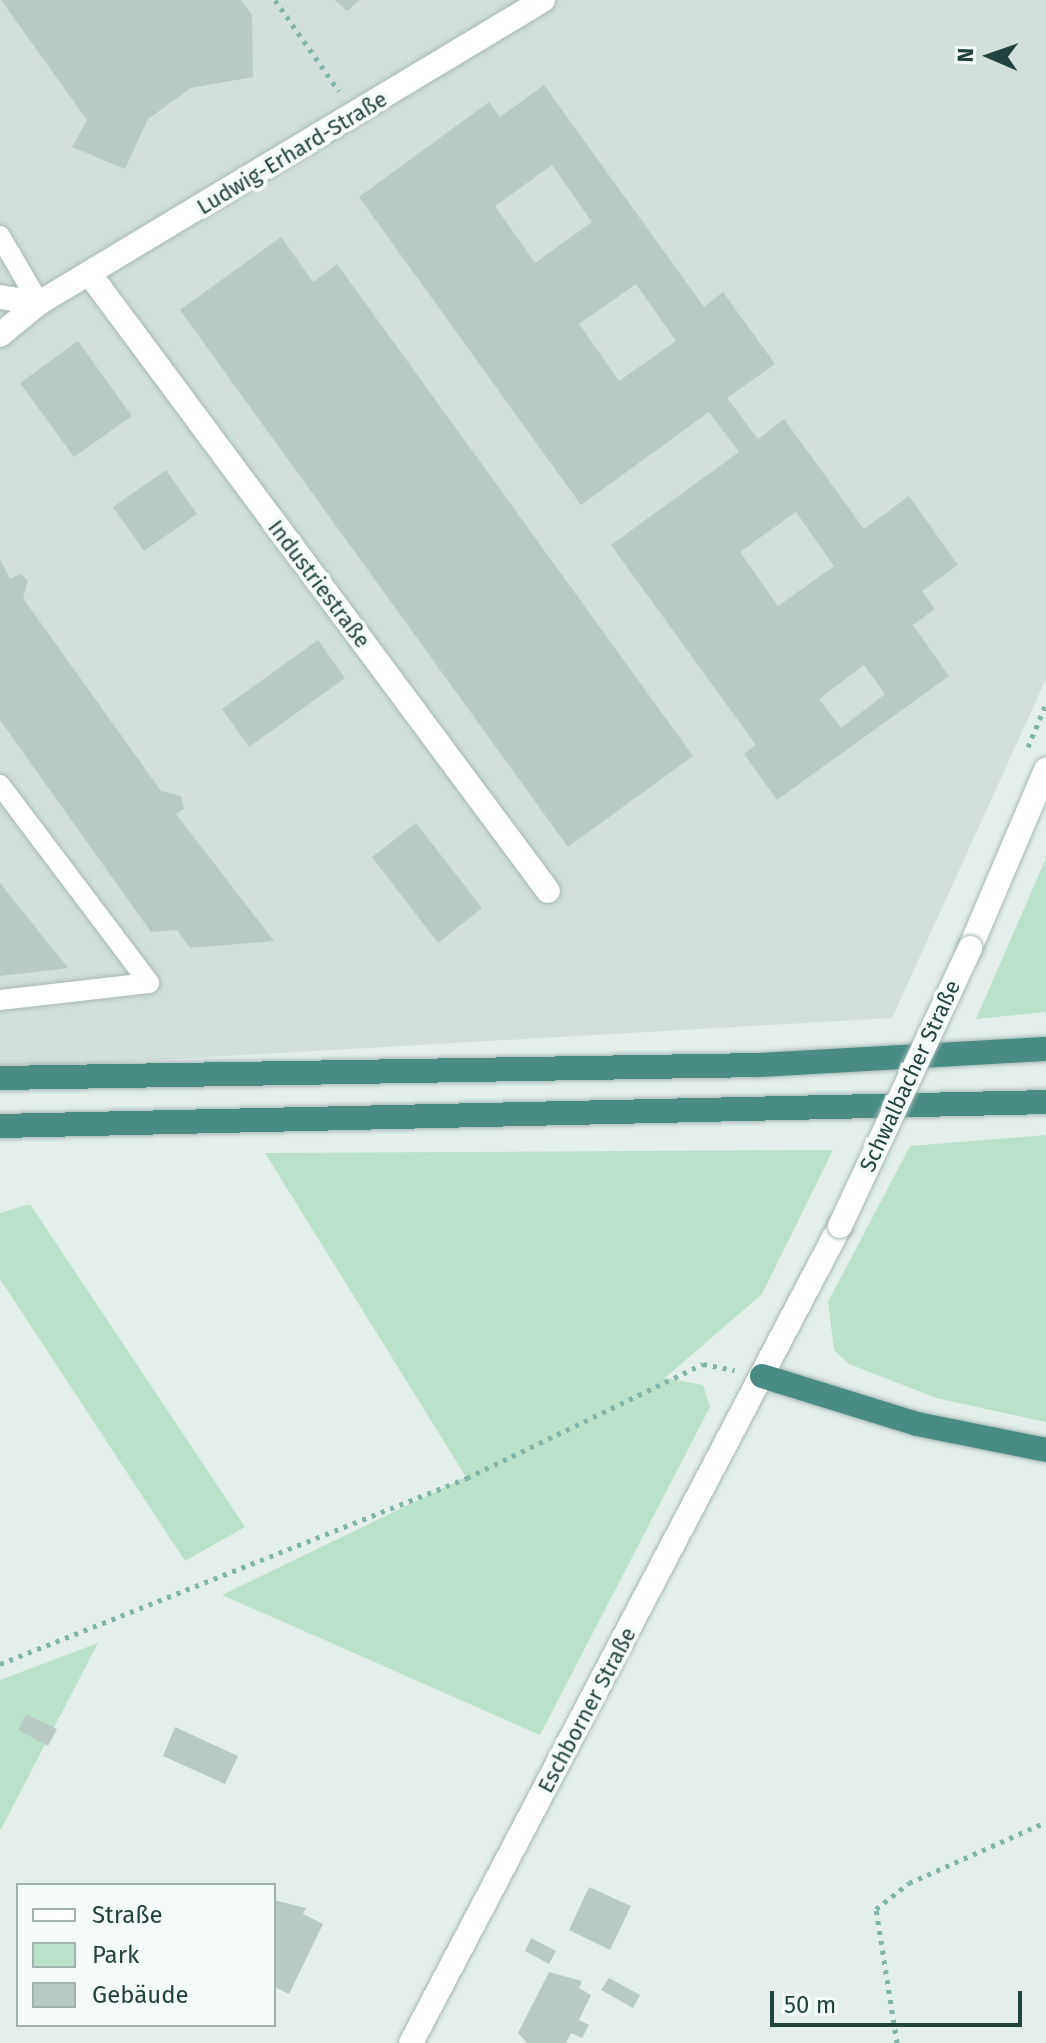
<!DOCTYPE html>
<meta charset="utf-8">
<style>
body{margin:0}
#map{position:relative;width:1046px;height:2043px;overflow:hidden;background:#e4efeb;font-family:"Fira Sans",sans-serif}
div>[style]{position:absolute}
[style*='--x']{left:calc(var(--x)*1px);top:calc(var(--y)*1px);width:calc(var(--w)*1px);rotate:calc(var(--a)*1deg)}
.built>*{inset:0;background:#d2dfda}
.green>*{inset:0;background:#bce1ca}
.building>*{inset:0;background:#b9cac5}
.path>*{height:5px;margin-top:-2.5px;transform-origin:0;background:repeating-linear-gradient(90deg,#82b5aa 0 4px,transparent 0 10px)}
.roads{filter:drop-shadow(0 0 2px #a6b8b3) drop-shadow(0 0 2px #a6b8b3)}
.service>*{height:20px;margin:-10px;padding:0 10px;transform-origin:10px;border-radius:10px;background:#fff}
.minor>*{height:24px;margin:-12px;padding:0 12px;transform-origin:12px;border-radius:12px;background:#fff}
.tertiary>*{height:24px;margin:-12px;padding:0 12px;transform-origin:12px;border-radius:12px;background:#fff}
.trunk>*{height:24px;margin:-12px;padding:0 12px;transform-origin:12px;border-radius:12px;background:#488c84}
.bridges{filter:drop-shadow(0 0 2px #a6b8b3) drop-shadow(0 0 2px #a6b8b3)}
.tertiary-bridge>*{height:24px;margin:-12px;padding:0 12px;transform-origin:12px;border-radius:12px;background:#fff}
span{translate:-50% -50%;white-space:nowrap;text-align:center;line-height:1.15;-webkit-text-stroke:8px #f5fbf8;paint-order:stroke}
.street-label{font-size:22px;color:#22423d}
.legend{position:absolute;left:16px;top:1883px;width:260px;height:144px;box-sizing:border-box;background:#f5fbf8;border:2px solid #a1b1ad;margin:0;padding:10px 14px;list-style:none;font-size:24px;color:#22423d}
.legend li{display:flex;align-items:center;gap:16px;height:40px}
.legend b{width:40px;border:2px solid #a1b1ad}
.north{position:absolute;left:950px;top:16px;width:80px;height:80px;-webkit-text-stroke:6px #f5fbf8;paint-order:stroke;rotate:272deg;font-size:22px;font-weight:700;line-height:32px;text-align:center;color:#22423d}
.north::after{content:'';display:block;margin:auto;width:28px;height:36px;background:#22423d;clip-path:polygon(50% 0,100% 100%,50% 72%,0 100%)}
.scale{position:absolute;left:770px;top:1991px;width:252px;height:36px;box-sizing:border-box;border:4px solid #22423d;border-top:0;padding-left:10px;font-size:24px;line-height:28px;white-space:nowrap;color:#22423d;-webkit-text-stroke:6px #f5fbf8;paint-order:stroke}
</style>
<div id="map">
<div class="built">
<i style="clip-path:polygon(0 0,1046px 0,1046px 679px,892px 1018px,0 1069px)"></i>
</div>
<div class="green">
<i style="clip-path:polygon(1046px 858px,1046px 1012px,976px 1019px)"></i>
<i style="clip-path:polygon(1046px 1135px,1046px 1422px,936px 1398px,849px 1364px,834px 1350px,828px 1302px,910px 1146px)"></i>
<i style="clip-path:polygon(833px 1150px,762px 1294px,665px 1378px,703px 1385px,710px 1407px,540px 1735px,222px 1595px,466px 1477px,265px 1153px)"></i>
<i style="clip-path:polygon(30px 1204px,245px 1527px,185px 1561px,0 1279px,0 1213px)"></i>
<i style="clip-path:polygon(98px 1643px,0 1831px,0 1680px)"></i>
</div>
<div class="building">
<i style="clip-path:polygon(1px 0,241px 0,252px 15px,253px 77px,191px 88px,148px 119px,125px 169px,72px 147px,87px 120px)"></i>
<i style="clip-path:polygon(335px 0,360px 0,347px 11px)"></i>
<i style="clip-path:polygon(evenodd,544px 85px,704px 307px,723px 292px,775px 364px,727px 398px,758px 439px,784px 419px,864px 529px,909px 496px,958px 565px,922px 591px,935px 609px,913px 625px,949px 676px,777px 800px,744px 754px,756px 745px,611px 545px,739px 452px,709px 412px,581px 505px,359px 197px,489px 102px,500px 117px,544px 85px,552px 165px,592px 222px,535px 263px,495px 206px,552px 165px,544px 85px,636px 284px,676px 341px,619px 381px,579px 324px,636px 284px,544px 85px,796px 512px,834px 566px,778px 606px,740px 552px,796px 512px,544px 85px,864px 665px,885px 694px,841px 728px,819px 699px,864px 665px)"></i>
<i style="clip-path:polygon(281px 237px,313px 282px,337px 264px,693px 756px,568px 847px,180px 310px)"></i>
<i style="clip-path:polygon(78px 341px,132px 416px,74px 457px,20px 383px)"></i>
<i style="clip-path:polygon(166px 470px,197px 514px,144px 551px,113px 507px)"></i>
<i style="clip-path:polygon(0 559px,10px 579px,20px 574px,28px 581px,23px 598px,161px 791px,181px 796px,184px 809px,176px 814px,274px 941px,190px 948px,177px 930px,151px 932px,0 720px)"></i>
<i style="clip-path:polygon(318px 640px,345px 678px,249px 747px,222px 709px)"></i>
<i style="clip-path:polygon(416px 823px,482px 908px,438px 943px,372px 857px)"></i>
<i style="clip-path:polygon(0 883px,68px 968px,0 976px)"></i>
<i style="clip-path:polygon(26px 1714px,57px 1729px,48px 1746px,18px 1730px)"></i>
<i style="clip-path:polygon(175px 1727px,238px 1756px,225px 1784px,163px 1756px)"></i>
<i style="clip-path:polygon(589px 1887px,631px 1906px,610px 1950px,569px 1930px)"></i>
<i style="clip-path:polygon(274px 1900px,306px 1908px,303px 1914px,323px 1924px,289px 1994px,274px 1987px)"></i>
<i style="clip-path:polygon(531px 1938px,556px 1951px,549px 1964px,525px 1951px)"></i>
<i style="clip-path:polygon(549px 1972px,582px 1981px,579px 1988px,591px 1995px,579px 2020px,589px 2025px,582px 2038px,571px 2033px,566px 2043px,527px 2043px,518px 2033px)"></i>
<i style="clip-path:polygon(609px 1978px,640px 1995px,633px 2008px,601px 1990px)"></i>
</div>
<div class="path">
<i style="--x:275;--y:0;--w:111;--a:54.9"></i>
<i style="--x:1028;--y:747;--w:47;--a:-67.3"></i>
<i style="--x:0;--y:1664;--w:503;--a:-21.72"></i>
<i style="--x:467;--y:1478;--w:262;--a:-25.8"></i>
<i style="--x:703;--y:1364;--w:32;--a:11"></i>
<i style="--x:897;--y:2043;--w:136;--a:-98.9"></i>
<i style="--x:876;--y:1909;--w:42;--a:-38.2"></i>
<i style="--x:909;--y:1883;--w:150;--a:-24"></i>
</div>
<div class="roads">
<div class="service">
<i style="--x:0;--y:236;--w:78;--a:59.8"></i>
<i style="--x:0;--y:785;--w:248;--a:53"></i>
<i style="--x:149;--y:983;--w:150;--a:173.5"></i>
</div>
<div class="minor">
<i style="--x:91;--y:276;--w:766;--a:53.38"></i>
<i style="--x:0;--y:297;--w:39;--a:9"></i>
<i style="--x:0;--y:335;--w:50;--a:-39.4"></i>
<i style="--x:39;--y:303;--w:588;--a:-31.01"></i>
</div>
<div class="tertiary">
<i style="--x:970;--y:948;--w:194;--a:-66.9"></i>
<i style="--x:411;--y:2043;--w:923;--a:-62.3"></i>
</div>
<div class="trunk">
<i style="--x:0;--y:1078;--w:758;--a:-0.98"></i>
<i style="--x:758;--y:1065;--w:288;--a:-3.2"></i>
<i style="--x:0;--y:1126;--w:1046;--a:-1.31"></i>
<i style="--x:762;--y:1376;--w:162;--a:17.2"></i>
<i style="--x:917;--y:1424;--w:132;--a:11.4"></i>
</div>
</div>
<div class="bridges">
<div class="tertiary-bridge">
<i style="--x:840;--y:1226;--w:307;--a:-64.9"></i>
</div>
</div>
<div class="street-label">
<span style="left:292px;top:153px;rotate:-31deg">Ludwig-Erhard-Straße</span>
<span style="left:319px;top:584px;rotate:53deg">Industriestraße</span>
<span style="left:910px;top:1076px;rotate:-65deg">Schwalbacher Straße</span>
<span style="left:587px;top:1710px;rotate:-62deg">Eschborner Straße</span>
</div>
<ul class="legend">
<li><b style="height:10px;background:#fff"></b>Straße</li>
<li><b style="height:22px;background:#bce1ca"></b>Park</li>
<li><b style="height:22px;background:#b9cac5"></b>Gebäude</li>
</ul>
<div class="north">N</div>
<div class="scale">50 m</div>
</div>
